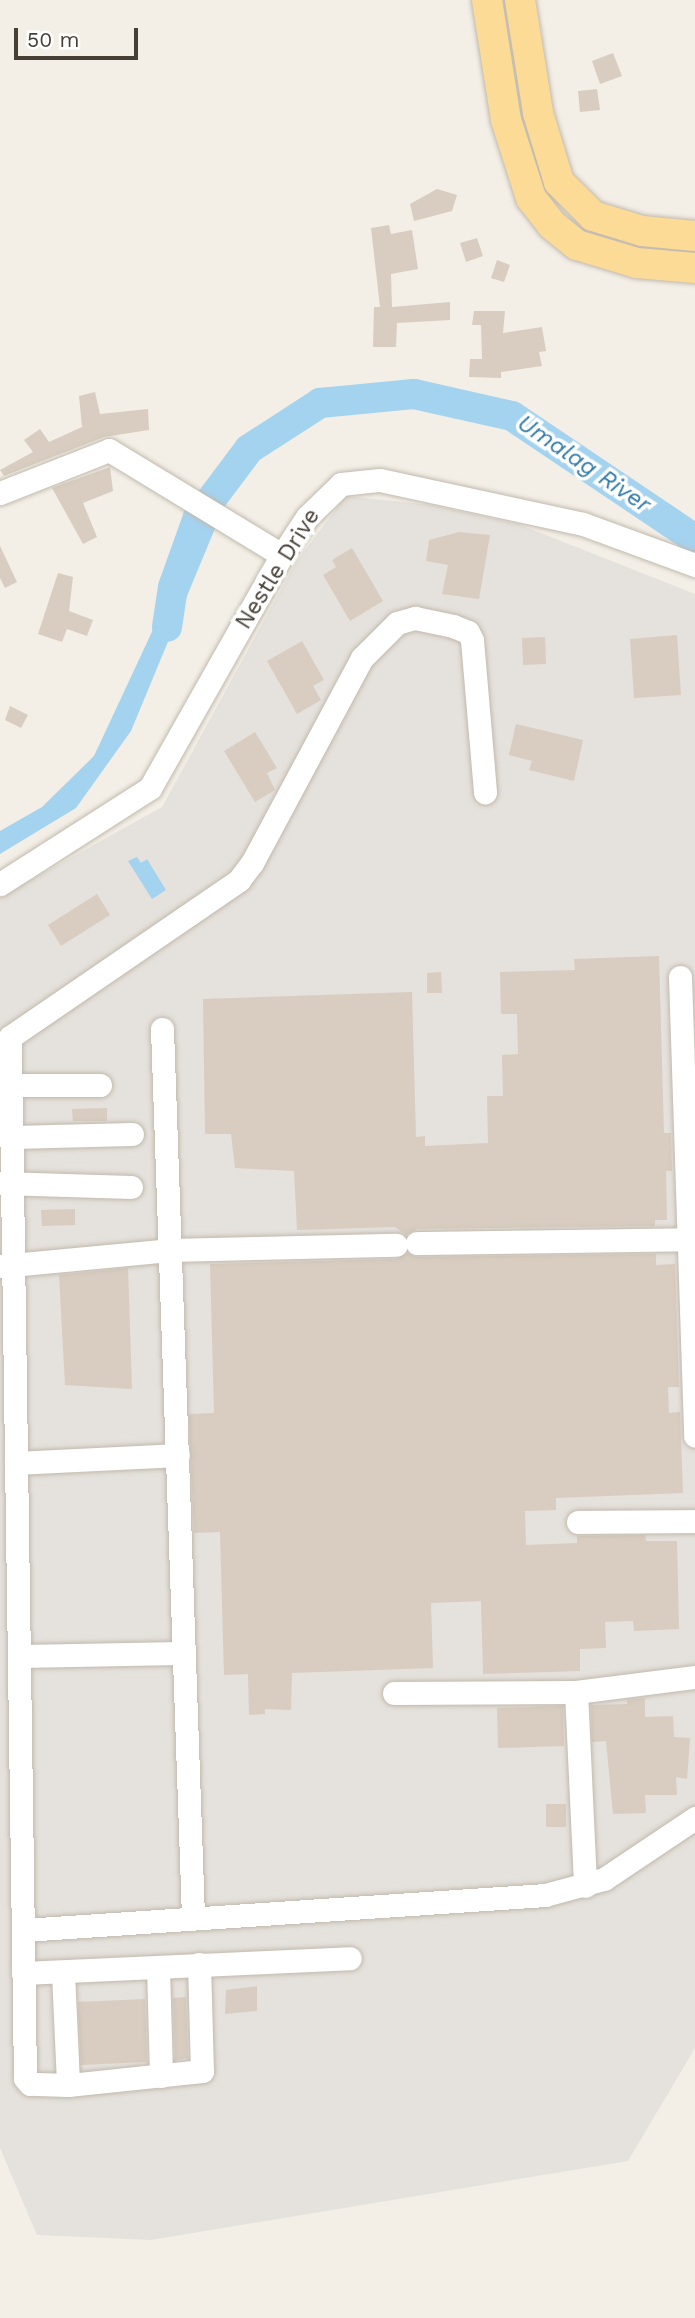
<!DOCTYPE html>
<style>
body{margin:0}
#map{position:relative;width:695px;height:2318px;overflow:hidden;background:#f3efe7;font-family:"Work Sans",sans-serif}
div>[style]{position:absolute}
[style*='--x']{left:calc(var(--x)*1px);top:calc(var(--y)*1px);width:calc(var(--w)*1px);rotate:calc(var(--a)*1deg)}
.industrial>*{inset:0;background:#e5e1dc}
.water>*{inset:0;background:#a4d3ef}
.river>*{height:30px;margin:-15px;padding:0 15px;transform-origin:15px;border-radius:15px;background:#a4d3ef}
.building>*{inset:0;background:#d8cdc0}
.roads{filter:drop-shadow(0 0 2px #c1b9ad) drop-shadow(0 0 2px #c1b9ad)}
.minor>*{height:23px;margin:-11.5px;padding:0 11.5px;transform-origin:11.5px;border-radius:11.5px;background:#fff}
.major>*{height:30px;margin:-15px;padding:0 15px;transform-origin:15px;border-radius:15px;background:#fcdb97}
span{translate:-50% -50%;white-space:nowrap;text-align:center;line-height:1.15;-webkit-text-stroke:7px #fff;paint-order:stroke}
.street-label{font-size:23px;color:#463f36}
.water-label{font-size:24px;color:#2f7aa8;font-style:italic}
.scale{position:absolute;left:14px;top:28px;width:124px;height:32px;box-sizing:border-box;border:4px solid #463f36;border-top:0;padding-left:9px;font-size:21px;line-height:24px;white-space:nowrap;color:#463f36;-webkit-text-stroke:5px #fff;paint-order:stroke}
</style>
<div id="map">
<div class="industrial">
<i style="clip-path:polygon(346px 496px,431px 505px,518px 524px,695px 594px,695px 2048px,628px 2161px,151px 2240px,37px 2235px,0 2148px,0 897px,162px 807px,296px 562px)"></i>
</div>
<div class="water">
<i style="clip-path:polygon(243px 461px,131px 731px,76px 808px,0 854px,0 831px,42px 807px,94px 756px,192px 546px)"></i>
<i style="clip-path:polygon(137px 857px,141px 863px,147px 859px,166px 890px,152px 899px,128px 861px)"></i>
</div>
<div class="river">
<i style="--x:167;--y:627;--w:40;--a:-81.5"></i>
<i style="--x:173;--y:587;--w:74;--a:-70.3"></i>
<i style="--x:198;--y:517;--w:85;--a:-53.1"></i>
<i style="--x:249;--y:449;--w:85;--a:-32.9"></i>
<i style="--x:320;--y:403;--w:94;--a:-5.5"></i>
<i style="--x:414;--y:394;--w:100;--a:12.7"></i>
<i style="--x:512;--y:416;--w:220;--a:33.9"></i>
</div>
<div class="building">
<i style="clip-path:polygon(613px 53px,622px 76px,600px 84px,592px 61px)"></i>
<i style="clip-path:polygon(597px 89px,600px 110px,580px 112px,578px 91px)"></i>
<i style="clip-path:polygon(437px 189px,457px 195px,452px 211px,414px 221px,410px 204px)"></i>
<i style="clip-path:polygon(389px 225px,391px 234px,412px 230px,418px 269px,391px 274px,392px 307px,450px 302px,450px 320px,397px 323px,396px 347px,373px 347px,374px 307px,380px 307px,371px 228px)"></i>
<i style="clip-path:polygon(477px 238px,483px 256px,466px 262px,460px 243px)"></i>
<i style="clip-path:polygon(497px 260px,510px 265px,504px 282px,491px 278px)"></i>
<i style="clip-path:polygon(474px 311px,505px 311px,503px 333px,542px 327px,546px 351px,539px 352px,542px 366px,501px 372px,501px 378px,469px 377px,470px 359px,482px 359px,481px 325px,472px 325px)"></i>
<i style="clip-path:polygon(95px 392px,100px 414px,148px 409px,149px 430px,104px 437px,4px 476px,0 470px,33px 452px,24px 440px,40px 429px,49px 442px,82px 427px,79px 396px)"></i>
<i style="clip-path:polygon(110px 467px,113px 491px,83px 503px,97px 537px,83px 544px,52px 488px)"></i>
<i style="clip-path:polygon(459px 532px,490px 535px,479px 599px,442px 594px,448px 565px,426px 561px,429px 540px)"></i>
<i style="clip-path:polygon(0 546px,17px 582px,5px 588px,0 578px)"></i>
<i style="clip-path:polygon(352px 548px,383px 601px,350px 621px,323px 575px,336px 567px,332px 560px)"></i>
<i style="clip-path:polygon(58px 573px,73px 577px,69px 611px,93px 620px,87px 636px,67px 629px,62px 642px,38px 634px)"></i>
<i style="clip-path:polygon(677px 635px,681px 695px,634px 698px,630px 639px)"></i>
<i style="clip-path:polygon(545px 637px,546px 664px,523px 665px,522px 638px)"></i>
<i style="clip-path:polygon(302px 641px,324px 680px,313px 686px,321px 700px,297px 714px,267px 661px)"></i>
<i style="clip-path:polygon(10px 706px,28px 715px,21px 728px,5px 720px)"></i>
<i style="clip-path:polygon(516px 724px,583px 740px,574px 781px,529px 770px,532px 761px,509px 755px)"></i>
<i style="clip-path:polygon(255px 732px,277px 768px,267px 773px,275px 790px,255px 802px,224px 751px)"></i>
<i style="clip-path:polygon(97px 894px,110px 915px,61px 946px,48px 925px)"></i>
<i style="clip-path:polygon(659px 956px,664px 1133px,671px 1133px,672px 1171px,666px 1171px,667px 1220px,655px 1220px,655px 1226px,417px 1229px,406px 1235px,395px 1227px,297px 1230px,294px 1171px,235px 1168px,231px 1134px,205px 1134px,203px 999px,412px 992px,416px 1137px,425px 1136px,425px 1146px,488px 1143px,487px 1096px,503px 1096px,502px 1055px,518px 1054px,517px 1014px,501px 1014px,500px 972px,575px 970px,574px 959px)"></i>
<i style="clip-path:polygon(441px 972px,442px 993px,427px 993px,427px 973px)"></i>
<i style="clip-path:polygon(107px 1108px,107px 1121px,73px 1121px,72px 1109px)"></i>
<i style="clip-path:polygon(75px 1209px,75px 1225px,42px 1226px,41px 1210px)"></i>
<i style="clip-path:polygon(407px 1253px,417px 1257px,656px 1254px,656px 1265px,675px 1264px,679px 1387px,668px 1387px,669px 1413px,680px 1412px,683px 1493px,556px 1498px,556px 1510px,525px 1511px,526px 1545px,577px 1543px,577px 1536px,645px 1535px,646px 1541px,677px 1541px,679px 1629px,634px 1631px,633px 1621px,605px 1622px,606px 1648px,580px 1649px,580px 1671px,483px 1674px,481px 1601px,431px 1603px,433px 1668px,292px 1673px,291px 1710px,265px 1709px,265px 1714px,249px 1715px,248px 1674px,224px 1675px,220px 1532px,194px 1533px,189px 1414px,214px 1413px,210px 1264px,396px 1259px)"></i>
<i style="clip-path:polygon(128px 1268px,132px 1389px,65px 1385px,59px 1275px)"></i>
<i style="clip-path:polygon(645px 1698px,645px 1717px,673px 1716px,674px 1737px,690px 1738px,687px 1779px,676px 1777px,677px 1795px,645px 1795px,646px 1813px,613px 1814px,606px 1741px,592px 1742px,591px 1705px,627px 1704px,627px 1700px)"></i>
<i style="clip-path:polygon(557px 1706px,563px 1706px,564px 1746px,498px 1748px,497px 1708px)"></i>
<i style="clip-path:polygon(546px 1804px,566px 1804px,566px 1827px,546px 1827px)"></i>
<i style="clip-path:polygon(257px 1986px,257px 2011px,225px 2014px,226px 1990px)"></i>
<i style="clip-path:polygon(186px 1997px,188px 2058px,175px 2060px,173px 1998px)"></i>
<i style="clip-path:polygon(145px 1999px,147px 2062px,81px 2065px,78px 2002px)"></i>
</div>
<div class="roads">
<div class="minor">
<i style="--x:0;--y:493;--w:117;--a:-21.5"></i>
<i style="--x:109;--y:450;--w:202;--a:31.3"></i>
<i style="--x:0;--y:884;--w:178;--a:-32.6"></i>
<i style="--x:150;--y:788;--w:268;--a:-60.5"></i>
<i style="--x:282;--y:555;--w:45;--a:-56.7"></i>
<i style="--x:307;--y:517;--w:47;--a:-44.1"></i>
<i style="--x:341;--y:484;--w:39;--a:-6"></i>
<i style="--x:380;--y:480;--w:208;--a:12.2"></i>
<i style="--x:583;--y:524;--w:119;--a:20.1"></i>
<i style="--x:680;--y:977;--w:459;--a:88.1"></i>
<i style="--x:162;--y:1029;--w:888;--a:88"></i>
<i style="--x:0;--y:1085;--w:100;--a:0"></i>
<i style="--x:13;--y:1137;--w:119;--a:-1.4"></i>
<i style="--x:1;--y:1183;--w:130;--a:1.8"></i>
<i style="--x:417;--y:1243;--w:278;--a:-0.8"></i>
<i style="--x:1;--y:1266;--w:169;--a:-5.4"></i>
<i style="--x:169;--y:1250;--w:227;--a:-1.3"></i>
<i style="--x:16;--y:1463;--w:162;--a:-2.8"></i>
<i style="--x:578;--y:1522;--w:117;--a:-0.5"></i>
<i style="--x:19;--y:1656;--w:163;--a:-1.1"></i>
<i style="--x:576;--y:1692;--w:194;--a:87.3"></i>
<i style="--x:394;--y:1693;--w:182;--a:-0.3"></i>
<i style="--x:576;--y:1692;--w:120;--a:-7.2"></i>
<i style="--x:24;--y:1930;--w:522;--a:-3.84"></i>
<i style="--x:545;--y:1895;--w:61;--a:-15.2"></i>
<i style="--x:604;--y:1879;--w:110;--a:-33.8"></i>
<i style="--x:199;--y:1964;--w:107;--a:88.4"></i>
<i style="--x:202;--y:2071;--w:135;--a:174"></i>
<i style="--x:68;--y:2085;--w:38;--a:-178"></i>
<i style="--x:30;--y:2084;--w:8;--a:-130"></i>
<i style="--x:25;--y:2078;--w:1041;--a:-90.83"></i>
<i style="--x:10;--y:1037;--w:278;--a:-34.4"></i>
<i style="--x:239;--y:880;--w:21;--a:-53"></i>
<i style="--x:252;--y:863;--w:233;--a:-61.8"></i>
<i style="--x:362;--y:658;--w:49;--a:-45"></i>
<i style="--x:397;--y:623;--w:19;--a:-16"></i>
<i style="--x:415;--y:618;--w:39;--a:12"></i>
<i style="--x:453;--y:626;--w:16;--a:22"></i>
<i style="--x:468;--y:632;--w:9;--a:63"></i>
<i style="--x:472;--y:640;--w:153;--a:85.1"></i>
<i style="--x:158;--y:1967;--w:109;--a:88.4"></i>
<i style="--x:23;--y:1973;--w:327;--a:-2.6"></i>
<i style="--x:63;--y:1973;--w:112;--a:87.4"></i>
</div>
<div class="major">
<i style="--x:487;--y:0;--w:121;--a:81"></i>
<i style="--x:506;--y:120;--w:82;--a:72.2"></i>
<i style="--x:531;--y:198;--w:34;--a:52"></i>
<i style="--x:552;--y:225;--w:32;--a:39"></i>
<i style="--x:577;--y:245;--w:63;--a:16.7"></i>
<i style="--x:637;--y:263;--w:58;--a:4.9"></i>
<i style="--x:520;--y:0;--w:114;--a:80.9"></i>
<i style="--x:538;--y:113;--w:72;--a:73.1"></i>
<i style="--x:559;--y:182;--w:48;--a:45"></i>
<i style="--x:593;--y:216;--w:51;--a:17"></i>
<i style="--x:642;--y:231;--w:53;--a:5.4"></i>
</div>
</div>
<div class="street-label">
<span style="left:278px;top:569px;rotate:-58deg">Nestle Drive</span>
</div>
<div class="water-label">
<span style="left:584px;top:464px;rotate:34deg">Umalag River</span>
</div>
<div class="scale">50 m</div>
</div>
